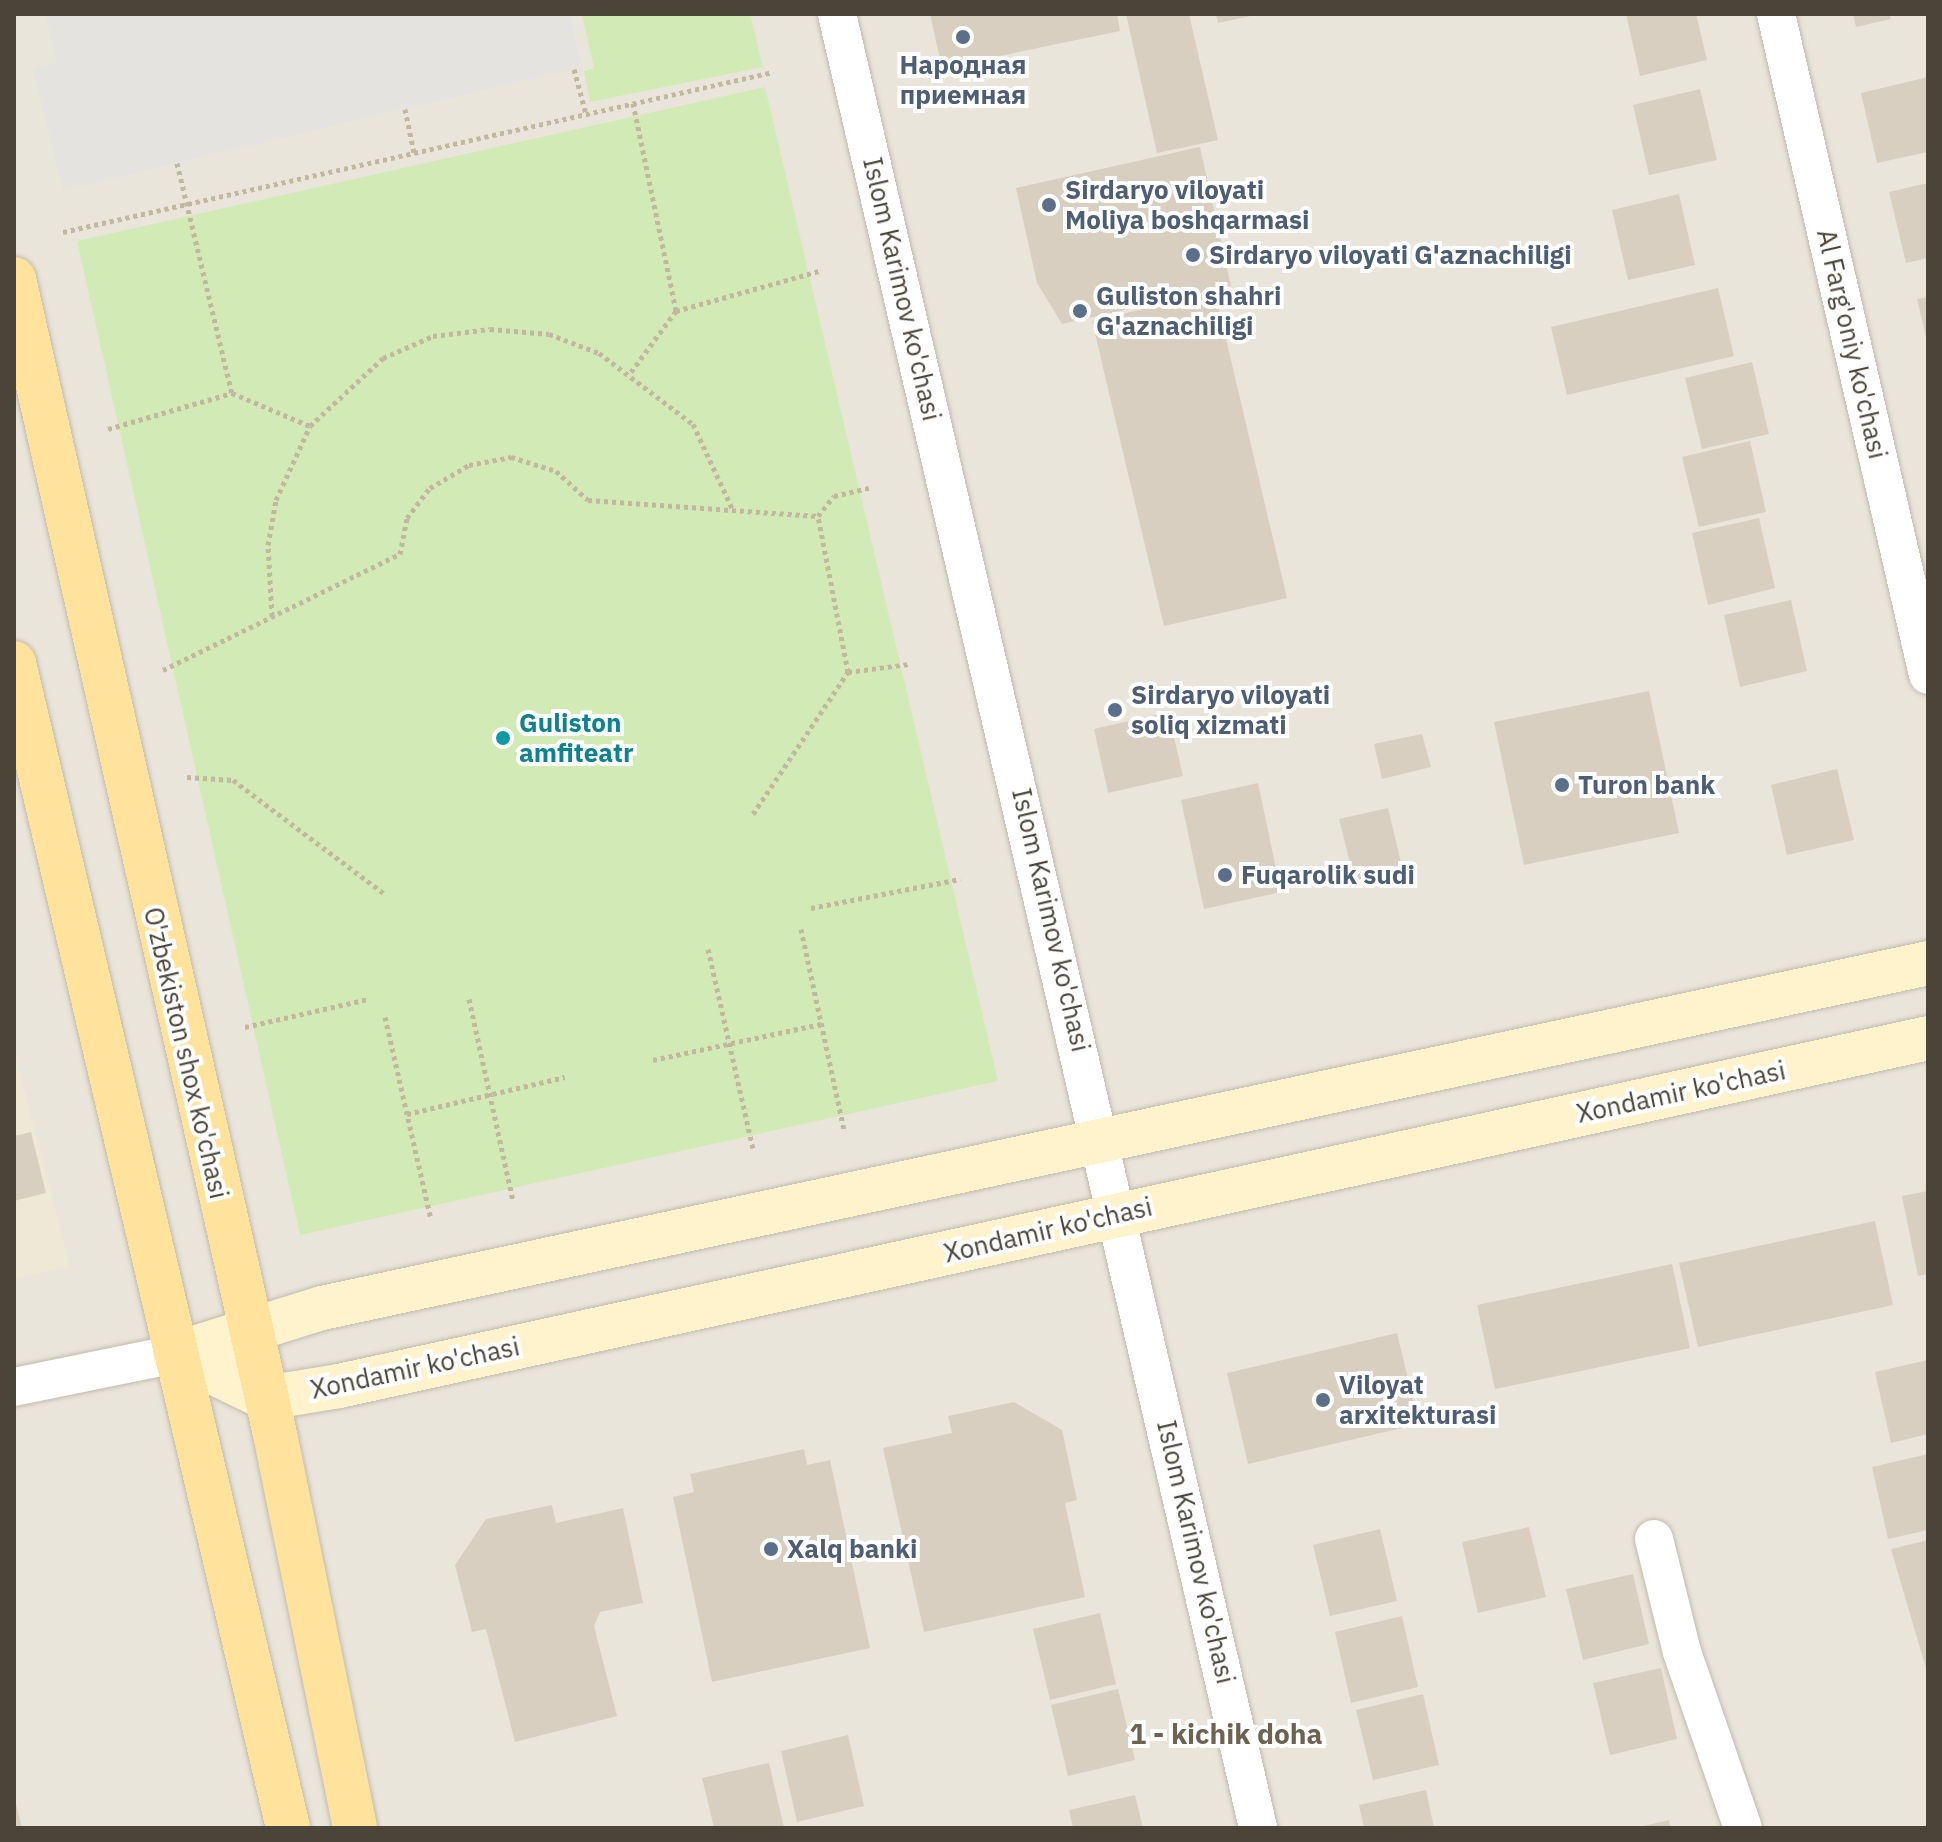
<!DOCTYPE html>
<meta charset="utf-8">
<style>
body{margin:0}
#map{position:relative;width:1942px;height:1842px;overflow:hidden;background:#f6f3ec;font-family:"IBM Plex Sans",sans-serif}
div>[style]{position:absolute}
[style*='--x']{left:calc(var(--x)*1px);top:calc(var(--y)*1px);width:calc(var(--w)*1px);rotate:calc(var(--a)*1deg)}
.residential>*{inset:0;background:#eae5da}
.education>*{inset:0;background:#efe8d6}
.green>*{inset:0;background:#d2eab5}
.parking>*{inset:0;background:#e5e3e0}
.building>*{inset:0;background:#d8cfc1}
.path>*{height:5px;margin-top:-2.5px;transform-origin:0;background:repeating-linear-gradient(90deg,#c4b79f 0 4px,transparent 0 8px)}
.roads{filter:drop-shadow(0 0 2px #c2bbae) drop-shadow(0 0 2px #c2bbae)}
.minor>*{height:38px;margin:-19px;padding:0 19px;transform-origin:19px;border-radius:19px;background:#fff}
.secondary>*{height:44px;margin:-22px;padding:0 22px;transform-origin:22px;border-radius:22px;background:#fff3cd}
.primary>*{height:44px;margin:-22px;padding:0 22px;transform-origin:22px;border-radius:22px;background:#ffe39c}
.dots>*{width:22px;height:22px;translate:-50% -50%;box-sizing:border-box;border:4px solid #fff;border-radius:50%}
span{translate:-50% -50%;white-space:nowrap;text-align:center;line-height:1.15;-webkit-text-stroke:8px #fff;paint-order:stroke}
.service-label{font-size:26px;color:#4e5e75;font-weight:700}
.left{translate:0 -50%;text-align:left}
.street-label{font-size:26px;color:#4b4439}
.culture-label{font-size:26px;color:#0d838f;font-weight:700}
.neighbourhood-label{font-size:28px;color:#6e6250;font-weight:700}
.frame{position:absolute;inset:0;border:16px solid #4b4439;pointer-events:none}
</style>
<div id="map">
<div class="residential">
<i style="clip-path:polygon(14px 14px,1928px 14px,1928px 1828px,14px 1828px)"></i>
</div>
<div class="education">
<i style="clip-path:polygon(14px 1050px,70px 1266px,14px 1279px)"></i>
</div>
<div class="green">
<i style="clip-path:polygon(582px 14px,750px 14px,763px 67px,590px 102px,584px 71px,594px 68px)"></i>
<i style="clip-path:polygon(765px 87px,998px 1081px,300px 1235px,77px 241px)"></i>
</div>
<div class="parking">
<i style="clip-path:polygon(45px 14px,569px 14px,582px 67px,63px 190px,33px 68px,57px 62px)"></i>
</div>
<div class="building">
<i style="clip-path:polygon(930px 14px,1117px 14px,1120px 31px,942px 68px)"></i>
<i style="clip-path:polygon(1126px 14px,1189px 14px,1218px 140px,1157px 153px)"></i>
<i style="clip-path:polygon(1216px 14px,1255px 14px,1255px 15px,1218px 23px)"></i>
<i style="clip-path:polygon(1626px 14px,1696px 14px,1707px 60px,1640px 76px)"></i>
<i style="clip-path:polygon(1853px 14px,1889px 14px,1891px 19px,1856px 27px)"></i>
<i style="clip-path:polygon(1928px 77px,1928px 152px,1877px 163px,1861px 93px)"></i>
<i style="clip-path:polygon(1700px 89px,1717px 160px,1649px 175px,1633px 105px)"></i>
<i style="clip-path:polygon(1200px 147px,1231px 286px,1062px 324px,1037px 283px,1016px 188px)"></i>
<i style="clip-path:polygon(1928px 183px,1928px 258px,1906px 263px,1889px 192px)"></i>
<i style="clip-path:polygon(1679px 194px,1695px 265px,1628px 280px,1612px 210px)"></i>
<i style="clip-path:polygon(1718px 288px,1734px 356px,1567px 395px,1551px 327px)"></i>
<i style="clip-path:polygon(1215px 292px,1287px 598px,1164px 626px,1092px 321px)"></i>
<i style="clip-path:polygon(1928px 297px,1928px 341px,1927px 341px,1917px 299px)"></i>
<i style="clip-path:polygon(1752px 362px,1769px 434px,1702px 449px,1685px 378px)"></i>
<i style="clip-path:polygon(1750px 441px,1766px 512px,1699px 527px,1682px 457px)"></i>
<i style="clip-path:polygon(1759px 518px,1775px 588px,1708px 605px,1692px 533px)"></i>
<i style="clip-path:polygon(1791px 600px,1807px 671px,1740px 687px,1724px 615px)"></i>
<i style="clip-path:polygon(1649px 691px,1679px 833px,1524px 865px,1494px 722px)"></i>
<i style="clip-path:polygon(1168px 712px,1183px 776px,1108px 793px,1094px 729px)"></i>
<i style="clip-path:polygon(1422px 734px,1431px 767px,1382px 779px,1374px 744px)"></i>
<i style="clip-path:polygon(1837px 769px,1854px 840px,1787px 855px,1771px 785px)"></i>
<i style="clip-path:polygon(1258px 783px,1281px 892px,1204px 909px,1181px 800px)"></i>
<i style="clip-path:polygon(1388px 808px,1404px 875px,1356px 887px,1339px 819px)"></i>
<i style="clip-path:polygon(31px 1132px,46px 1193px,14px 1201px,14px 1136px)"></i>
<i style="clip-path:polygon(1928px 1191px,1928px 1274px,1918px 1276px,1902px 1196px)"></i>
<i style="clip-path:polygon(1875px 1221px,1893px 1305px,1698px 1347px,1679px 1263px)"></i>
<i style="clip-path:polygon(1672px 1264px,1690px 1348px,1495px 1389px,1477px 1305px)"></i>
<i style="clip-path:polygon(1397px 1333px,1419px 1424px,1248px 1464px,1227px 1373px)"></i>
<i style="clip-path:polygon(1928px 1360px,1928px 1434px,1891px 1443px,1875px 1372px)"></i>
<i style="clip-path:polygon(1014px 1402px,1062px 1430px,1077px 1500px,1065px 1503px,1085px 1597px,924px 1632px,883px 1448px,952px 1433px,948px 1416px)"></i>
<i style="clip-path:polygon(804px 1449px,807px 1465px,830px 1460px,870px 1648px,712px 1682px,673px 1497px,694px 1492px,690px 1474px)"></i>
<i style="clip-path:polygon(1928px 1454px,1928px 1530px,1888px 1539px,1872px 1467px)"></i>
<i style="clip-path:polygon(552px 1505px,556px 1523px,623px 1508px,643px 1603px,600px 1612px,594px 1626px,617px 1716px,515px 1742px,486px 1629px,472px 1632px,455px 1565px,486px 1519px)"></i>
<i style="clip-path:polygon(1529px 1527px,1546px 1597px,1478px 1613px,1462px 1542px)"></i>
<i style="clip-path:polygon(1380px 1529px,1397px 1601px,1330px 1616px,1313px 1545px)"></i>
<i style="clip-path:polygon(1928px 1540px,1928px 1672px,1927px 1672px,1891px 1549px)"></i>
<i style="clip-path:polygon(1633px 1574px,1649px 1644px,1583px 1660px,1566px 1589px)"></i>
<i style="clip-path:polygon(1100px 1613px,1116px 1684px,1050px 1700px,1033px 1629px)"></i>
<i style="clip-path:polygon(1402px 1616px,1418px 1687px,1351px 1703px,1335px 1632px)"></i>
<i style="clip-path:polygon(1661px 1668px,1677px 1739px,1610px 1755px,1593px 1683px)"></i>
<i style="clip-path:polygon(1118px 1689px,1135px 1760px,1068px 1776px,1051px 1705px)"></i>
<i style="clip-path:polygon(1423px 1694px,1439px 1765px,1373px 1780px,1356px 1710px)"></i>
<i style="clip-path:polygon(848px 1735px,864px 1806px,797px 1822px,781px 1751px)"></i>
<i style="clip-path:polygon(769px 1763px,784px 1828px,714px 1828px,702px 1778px)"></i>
<i style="clip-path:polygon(1426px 1790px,1434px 1828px,1364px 1828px,1359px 1805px)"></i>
<i style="clip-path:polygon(1135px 1795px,1143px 1828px,1073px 1828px,1069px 1810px)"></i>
<i style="clip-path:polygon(14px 1799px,15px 1799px,22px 1828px,14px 1828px)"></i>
<i style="clip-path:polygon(1669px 1820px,1671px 1828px,1639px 1828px,1639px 1827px)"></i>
</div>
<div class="path">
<i style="--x:574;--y:69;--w:47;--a:75.1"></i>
<i style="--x:633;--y:103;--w:212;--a:78.3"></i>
<i style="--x:405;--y:109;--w:45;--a:78.4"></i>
<i style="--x:177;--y:163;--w:236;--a:76.6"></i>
<i style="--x:63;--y:232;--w:728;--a:-12.7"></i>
<i style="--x:631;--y:372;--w:76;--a:-53.6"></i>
<i style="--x:676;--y:311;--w:148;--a:-15.6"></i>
<i style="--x:108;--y:429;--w:129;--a:-16.2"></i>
<i style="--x:232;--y:393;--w:85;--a:22.9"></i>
<i style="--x:818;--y:516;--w:26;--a:-51"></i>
<i style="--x:834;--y:496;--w:36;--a:-13"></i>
<i style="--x:272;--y:616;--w:71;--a:-93.2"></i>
<i style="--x:268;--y:545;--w:46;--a:-79.9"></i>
<i style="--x:276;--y:500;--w:81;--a:-65.3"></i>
<i style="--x:310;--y:426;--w:100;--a:-43"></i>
<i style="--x:383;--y:358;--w:55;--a:-23.7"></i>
<i style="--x:433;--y:336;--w:57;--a:-7"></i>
<i style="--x:490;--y:329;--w:59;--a:4.8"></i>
<i style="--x:549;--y:334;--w:53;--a:20.8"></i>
<i style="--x:599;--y:353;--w:118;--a:37.1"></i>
<i style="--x:693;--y:424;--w:95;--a:65.1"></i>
<i style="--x:163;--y:670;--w:264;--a:-26.1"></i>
<i style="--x:400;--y:554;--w:37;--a:-79"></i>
<i style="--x:407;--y:518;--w:38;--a:-53"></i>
<i style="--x:430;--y:488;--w:45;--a:-30.5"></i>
<i style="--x:469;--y:465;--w:43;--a:-10.8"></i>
<i style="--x:511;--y:457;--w:47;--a:17.3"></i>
<i style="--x:556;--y:471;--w:43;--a:42.2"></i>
<i style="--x:588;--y:500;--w:231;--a:4"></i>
<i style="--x:848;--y:672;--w:63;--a:-7.4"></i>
<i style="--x:187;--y:777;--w:46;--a:3.7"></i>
<i style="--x:233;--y:780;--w:191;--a:36.9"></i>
<i style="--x:753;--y:814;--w:171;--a:-56.2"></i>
<i style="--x:848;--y:672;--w:159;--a:-100.9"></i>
<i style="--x:811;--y:908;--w:152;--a:-11"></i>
<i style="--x:801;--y:929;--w:206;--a:77.9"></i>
<i style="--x:708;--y:949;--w:205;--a:77.3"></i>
<i style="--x:469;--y:999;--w:207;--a:77.7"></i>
<i style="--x:385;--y:1017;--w:207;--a:77.2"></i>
<i style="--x:245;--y:1027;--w:126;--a:-12.8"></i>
<i style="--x:653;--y:1060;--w:172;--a:-12.1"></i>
<i style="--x:407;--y:1114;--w:162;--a:-13.2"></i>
</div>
<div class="roads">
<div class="minor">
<i style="--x:837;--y:14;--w:1862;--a:76.93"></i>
<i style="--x:1776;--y:14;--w:678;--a:77.05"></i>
<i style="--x:14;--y:1387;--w:164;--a:-11.6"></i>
<i style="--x:1654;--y:1539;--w:116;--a:76.1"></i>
<i style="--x:1682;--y:1652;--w:186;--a:70.9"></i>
</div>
<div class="secondary">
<i style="--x:175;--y:1354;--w:101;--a:25.8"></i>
<i style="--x:266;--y:1398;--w:74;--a:-9.3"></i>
<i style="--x:339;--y:1386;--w:1627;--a:-12.35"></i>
<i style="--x:175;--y:1354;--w:154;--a:-17.4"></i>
<i style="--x:322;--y:1308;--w:1643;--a:-12.12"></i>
</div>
<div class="primary">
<i style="--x:14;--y:279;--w:1189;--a:77.27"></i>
<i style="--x:276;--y:1439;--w:397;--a:78.5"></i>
<i style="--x:14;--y:663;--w:1197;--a:76.76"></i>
</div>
</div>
<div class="dots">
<i style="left:963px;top:37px;background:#5c6f8a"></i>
<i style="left:1049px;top:205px;background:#5c6f8a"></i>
<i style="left:1193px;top:255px;background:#5c6f8a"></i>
<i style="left:1080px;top:311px;background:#5c6f8a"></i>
<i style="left:1115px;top:710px;background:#5c6f8a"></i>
<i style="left:503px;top:738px;background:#0f9aa8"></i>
<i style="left:1562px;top:785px;background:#5c6f8a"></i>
<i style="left:1225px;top:875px;background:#5c6f8a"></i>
<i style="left:1323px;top:1400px;background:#5c6f8a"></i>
<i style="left:771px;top:1549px;background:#5c6f8a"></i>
</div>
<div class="service-label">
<span style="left:963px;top:80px">Народная<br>приемная</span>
<span class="left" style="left:1065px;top:205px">Sirdaryo viloyati<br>Moliya boshqarmasi</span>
<span class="left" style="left:1209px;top:255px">Sirdaryo viloyati G'aznachiligi</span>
<span class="left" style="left:1096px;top:311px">Guliston shahri<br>G'aznachiligi</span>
<span class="left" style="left:1131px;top:710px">Sirdaryo viloyati<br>soliq xizmati</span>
<span class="left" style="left:1578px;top:785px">Turon bank</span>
<span class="left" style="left:1241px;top:875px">Fuqarolik sudi</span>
<span class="left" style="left:1339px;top:1400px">Viloyat<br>arxitekturasi</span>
<span class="left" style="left:787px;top:1549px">Xalq banki</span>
</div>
<div class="street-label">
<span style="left:902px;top:289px;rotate:77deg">Islom Karimov ko'chasi</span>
<span style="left:1852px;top:344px;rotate:77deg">Al Farg'oniy ko'chasi</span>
<span style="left:1051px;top:920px;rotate:77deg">Islom Karimov ko'chasi</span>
<span style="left:186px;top:1053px;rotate:77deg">O'zbekiston shox ko'chasi</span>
<span style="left:1681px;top:1092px;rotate:-12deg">Xondamir ko'chasi</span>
<span style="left:1048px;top:1230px;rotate:-13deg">Xondamir ko'chasi</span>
<span style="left:415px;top:1368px;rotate:-12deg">Xondamir ko'chasi</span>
<span style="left:1196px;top:1552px;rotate:77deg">Islom Karimov ko'chasi</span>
</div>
<div class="culture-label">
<span class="left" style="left:519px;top:738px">Guliston<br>amfiteatr</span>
</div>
<div class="neighbourhood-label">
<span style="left:1226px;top:1734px">1 - kichik doha</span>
</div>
<div class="frame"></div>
</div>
